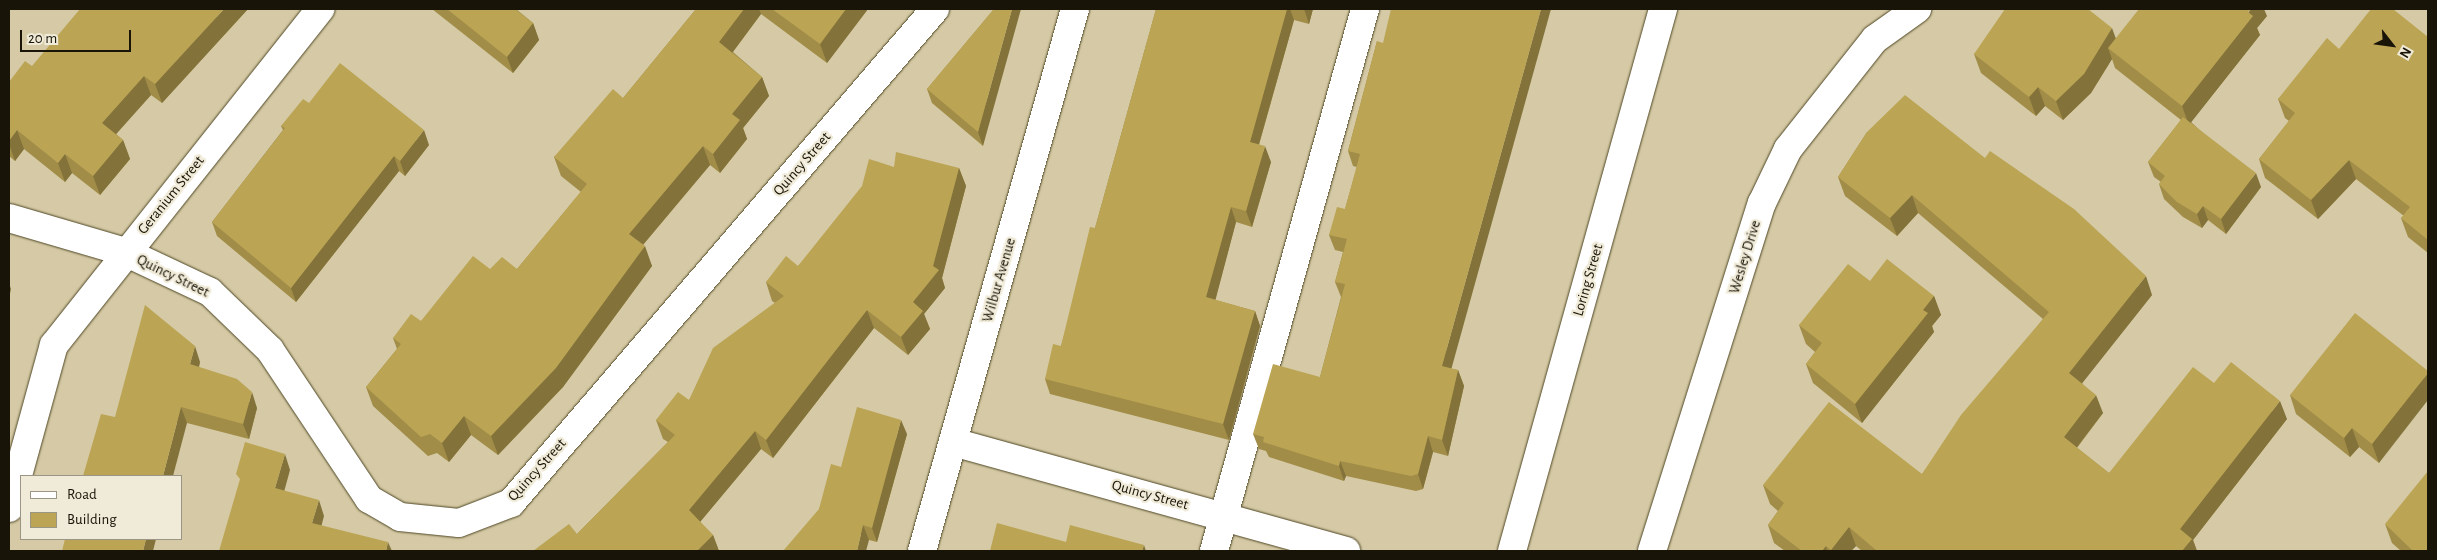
<!DOCTYPE html>
<style>
body{margin:0}
#map{position:relative;width:2437px;height:560px;overflow:hidden;background:#d5caa5;font-family:"Alegreya Sans",sans-serif}
div>[style]{position:absolute}
[style*='--x']{left:calc(var(--x)*1px);top:calc(var(--y)*1px);width:calc(var(--w)*1px);rotate:calc(var(--a)*1deg)}
.roads{filter:drop-shadow(0 0 1px #4f4625) drop-shadow(0 0 1px #4f4625)}
.minor>*{height:28px;margin:-14px;padding:0 14px;transform-origin:14px;border-radius:14px;background:#fff}
.wall>*{inset:0;background:#a18d48}
.shaded-wall>*{inset:0;background:#83733b}
.building>*{inset:0;background:#bba454}
span{translate:-50% -50%;white-space:nowrap;text-align:center;line-height:1.15;-webkit-text-stroke:4.5px #f0ebd8;paint-order:stroke}
.street-label{font-size:15px;color:#181407}
.frame{position:absolute;inset:0;border:10px solid #181407;pointer-events:none}
.legend{position:absolute;left:20px;top:475px;width:162px;height:65px;box-sizing:border-box;background:#f0ebd8;border:1px solid #9a9584;margin:0;padding:6px 9px;list-style:none;font-size:15px;color:#181407}
.legend li{display:flex;align-items:center;gap:10px;height:25px}
.legend b{width:25px;border:1px solid #9a9584}
.north{position:absolute;left:2367px;top:20px;width:50px;height:50px;-webkit-text-stroke:4px #f0ebd8;paint-order:stroke;rotate:120deg;font-size:14px;font-weight:700;line-height:20px;text-align:center;color:#181407}
.north::after{content:'';display:block;margin:auto;width:18px;height:22px;background:#181407;clip-path:polygon(50% 0,100% 100%,50% 72%,0 100%)}
.scale{position:absolute;left:20px;top:30px;width:111px;height:22px;box-sizing:border-box;border:2px solid #181407;border-top:0;padding-left:6px;font-size:15px;line-height:18px;white-space:nowrap;color:#181407;-webkit-text-stroke:4px #f0ebd8;paint-order:stroke}
</style>
<div id="map">
<div class="roads">
<div class="minor">
<i style="--x:9;--y:218;--w:121;--a:16.3"></i>
<i style="--x:125;--y:252;--w:94;--a:25.2"></i>
<i style="--x:210;--y:292;--w:83;--a:44"></i>
<i style="--x:270;--y:350;--w:179;--a:56.4"></i>
<i style="--x:369;--y:499;--w:36;--a:30"></i>
<i style="--x:400;--y:517;--w:59;--a:5.8"></i>
<i style="--x:459;--y:523;--w:56;--a:-21"></i>
<i style="--x:511;--y:503;--w:651;--a:-49.36"></i>
<i style="--x:953;--y:442;--w:408;--a:15.5"></i>
<i style="--x:9;--y:508;--w:169;--a:-74.6"></i>
<i style="--x:54;--y:345;--w:429;--a:-51.6"></i>
<i style="--x:922;--y:551;--w:563;--a:-74.24"></i>
<i style="--x:1214;--y:551;--w:563;--a:-74.43"></i>
<i style="--x:1512;--y:551;--w:563;--a:-74.43"></i>
<i style="--x:1652;--y:551;--w:365;--a:-72.5"></i>
<i style="--x:1762;--y:203;--w:60;--a:-64.3"></i>
<i style="--x:1788;--y:149;--w:140;--a:-51.7"></i>
<i style="--x:1875;--y:39;--w:52;--a:-35.5"></i>
</div>
</div>
<div class="wall">
<i style="clip-path:polygon(248px 9px,162px 103px,151px 95px,116px 134px,123px 140px,130px 159px,100px 195px,72px 173px,65px 182px,24px 149px,15px 161px,9px 156px,9px 82px,32px 66px)"></i>
<i style="clip-path:polygon(432px 9px,516px 9px,533px 23px,539px 40px,513px 73px)"></i>
<i style="clip-path:polygon(696px 9px,868px 9px,827px 63px,761px 14px,733px 52px,762px 77px,769px 96px,743px 128px,747px 139px,720px 173px,710px 165px,643px 245px,652px 266px,563px 387px,498px 455px,471px 435px,449px 462px,437px 453px,428px 456px,373px 406px,366px 387px,397px 349px,393px 338px,421px 321px,490px 269px,517px 269px,581px 192px,561px 176px,554px 157px,623px 98px)"></i>
<i style="clip-path:polygon(994px 9px,983px 146px,932px 103px,927px 89px)"></i>
<i style="clip-path:polygon(1156px 9px,1313px 9px,1309px 24px,1294px 20px,1259px 145px,1271px 162px,1252px 227px,1236px 222px,1215px 300px,1255px 311px,1260px 326px,1229px 440px,1050px 394px,1045px 379px,1061px 346px,1095px 228px)"></i>
<i style="clip-path:polygon(2267px 16px,2257px 28px,2260px 35px,2191px 122px,2261px 187px,2226px 234px,2208px 220px,2202px 228px,2183px 217px,2164px 199px,2159px 184px,2161px 182px,2154px 177px,2148px 162px,2181px 120px,2115px 68px,2112px 59px,2091px 93px,2063px 120px,2045px 106px,2036px 116px,1981px 73px,1974px 54px,2116px 38px)"></i>
<i style="clip-path:polygon(2428px 37px,2428px 253px,2408px 237px,2401px 218px,2404px 216px,2356px 179px,2318px 219px,2265px 178px,2259px 159px,2289px 121px,2285px 118px,2278px 99px,2339px 49px)"></i>
<i style="clip-path:polygon(1377px 41px,1451px 369px,1458px 370px,1464px 386px,1448px 456px,1433px 452px,1423px 489px,1416px 491px,1346px 476px,1344px 481px,1269px 457px,1266px 451px,1259px 449px,1253px 434px,1320px 377px,1341px 297px,1335px 282px,1343px 252px,1335px 250px,1329px 235px,1345px 209px,1357px 167px,1353px 166px,1348px 151px)"></i>
<i style="clip-path:polygon(309px 103px,429px 145px,405px 176px,399px 171px,296px 302px,217px 236px,212px 222px,283px 130px,281px 126px)"></i>
<i style="clip-path:polygon(1867px 132px,2152px 295px,2082px 383px,2103px 413px,2077px 448px,2109px 473px,2214px 383px,2287px 419px,2193px 540px,2197px 551px,1862px 551px,1856px 546px,1851px 551px,1785px 551px,1774px 543px,1768px 525px,1778px 511px,1770px 504px,1763px 485px,1922px 474px,2043px 319px,1918px 213px,1897px 236px,1845px 196px,1838px 177px)"></i>
<i style="clip-path:polygon(894px 167px,959px 168px,966px 186px,942px 278px,945px 288px,924px 314px,930px 329px,908px 355px,874px 328px,773px 458px,761px 449px,700px 522px,713px 535px,719px 551px,533px 551px,577px 534px,668px 442px,663px 439px,656px 420px,689px 400px,775px 303px,772px 301px,766px 282px,798px 266px)"></i>
<i style="clip-path:polygon(1870px 281px,1934px 296px,1941px 315px,1932px 326px,1934px 332px,1862px 423px,1813px 383px,1806px 364px,1815px 352px,1806px 344px,1799px 325px)"></i>
<i style="clip-path:polygon(200px 362px,199px 367px,257px 408px,249px 439px,187px 423px,115px 417px)"></i>
<i style="clip-path:polygon(2428px 371px,2379px 463px,2359px 447px,2350px 457px,2296px 414px,2290px 395px)"></i>
<i style="clip-path:polygon(907px 434px,877px 542px,869px 540px,819px 509px,841px 467px)"></i>
<i style="clip-path:polygon(2385px 524px,2428px 551px,2401px 551px,2392px 543px)"></i>
</div>
<div class="shaded-wall">
<i style="clip-path:polygon(224px 9px,248px 9px,162px 103px,155px 84px)"></i>
<i style="clip-path:polygon(744px 9px,759px 9px,761px 14px,726px 61px,719px 42px)"></i>
<i style="clip-path:polygon(846px 9px,868px 9px,827px 63px,820px 44px)"></i>
<i style="clip-path:polygon(1012px 9px,1021px 9px,983px 146px,978px 132px)"></i>
<i style="clip-path:polygon(1287px 9px,1290px 9px,1294px 20px,1255px 158px,1250px 142px)"></i>
<i style="clip-path:polygon(1304px 9px,1313px 9px,1309px 24px)"></i>
<i style="clip-path:polygon(1541px 9px,1551px 9px,1448px 381px,1442px 366px)"></i>
<i style="clip-path:polygon(2251px 9px,2264px 9px,2267px 16px,2257px 28px,2260px 35px,2189px 125px,2182px 106px)"></i>
<i style="clip-path:polygon(533px 23px,539px 40px,513px 73px,507px 57px)"></i>
<i style="clip-path:polygon(2112px 28px,2119px 47px,2108px 48px,2112px 59px,2091px 93px,2063px 120px,2056px 101px)"></i>
<i style="clip-path:polygon(144px 76px,151px 95px,109px 142px,102px 123px)"></i>
<i style="clip-path:polygon(762px 77px,769px 96px,743px 128px,747px 139px,720px 173px,713px 154px,732px 114px)"></i>
<i style="clip-path:polygon(2038px 87px,2045px 106px,2036px 116px,2029px 97px)"></i>
<i style="clip-path:polygon(17px 130px,24px 149px,15px 161px,9px 144px,9px 141px)"></i>
<i style="clip-path:polygon(424px 130px,429px 145px,405px 176px,400px 161px)"></i>
<i style="clip-path:polygon(123px 140px,130px 159px,100px 195px,93px 176px)"></i>
<i style="clip-path:polygon(703px 146px,710px 165px,636px 253px,629px 234px)"></i>
<i style="clip-path:polygon(1265px 146px,1271px 162px,1252px 227px,1246px 211px)"></i>
<i style="clip-path:polygon(65px 154px,72px 173px,65px 182px,58px 163px)"></i>
<i style="clip-path:polygon(394px 156px,399px 171px,296px 302px,291px 288px)"></i>
<i style="clip-path:polygon(2349px 160px,2356px 179px,2318px 219px,2311px 200px)"></i>
<i style="clip-path:polygon(959px 168px,966px 186px,942px 278px,945px 288px,924px 314px,930px 329px,908px 355px,901px 337px,913px 302px,933px 266px)"></i>
<i style="clip-path:polygon(2256px 173px,2261px 187px,2226px 234px,2221px 219px)"></i>
<i style="clip-path:polygon(1912px 195px,1918px 213px,1897px 236px,1890px 218px)"></i>
<i style="clip-path:polygon(2203px 206px,2208px 220px,2202px 228px,2197px 214px)"></i>
<i style="clip-path:polygon(1231px 207px,1236px 222px,1212px 313px,1206px 297px)"></i>
<i style="clip-path:polygon(645px 246px,652px 266px,563px 387px,498px 455px,491px 436px)"></i>
<i style="clip-path:polygon(2146px 276px,2152px 295px,2076px 391px,2069px 373px)"></i>
<i style="clip-path:polygon(9px 283px,11px 289px,9px 298px)"></i>
<i style="clip-path:polygon(1934px 296px,1941px 315px,1932px 326px,1934px 332px,1862px 423px,1855px 404px,1923px 310px)"></i>
<i style="clip-path:polygon(867px 310px,874px 328px,773px 458px,766px 440px)"></i>
<i style="clip-path:polygon(1255px 311px,1260px 326px,1229px 440px,1223px 424px)"></i>
<i style="clip-path:polygon(195px 346px,200px 362px,196px 379px,190px 364px)"></i>
<i style="clip-path:polygon(1458px 370px,1464px 386px,1448px 456px,1442px 440px)"></i>
<i style="clip-path:polygon(2428px 373px,2428px 400px,2379px 463px,2372px 444px)"></i>
<i style="clip-path:polygon(252px 392px,257px 408px,249px 439px,243px 424px)"></i>
<i style="clip-path:polygon(2096px 395px,2103px 413px,2070px 456px,2064px 437px)"></i>
<i style="clip-path:polygon(2280px 401px,2287px 419px,2193px 540px,2197px 551px,2182px 551px,2180px 529px)"></i>
<i style="clip-path:polygon(181px 407px,187px 423px,173px 476px,163px 476px)"></i>
<i style="clip-path:polygon(464px 416px,471px 435px,449px 462px,442px 443px)"></i>
<i style="clip-path:polygon(901px 420px,907px 434px,877px 542px,872px 528px)"></i>
<i style="clip-path:polygon(2352px 428px,2359px 447px,2350px 457px,2344px 438px)"></i>
<i style="clip-path:polygon(755px 431px,761px 449px,695px 528px,689px 510px)"></i>
<i style="clip-path:polygon(1428px 436px,1433px 452px,1423px 489px,1418px 474px)"></i>
<i style="clip-path:polygon(285px 454px,290px 470px,281px 503px,275px 488px)"></i>
<i style="clip-path:polygon(1340px 461px,1346px 476px,1344px 481px,1339px 466px)"></i>
<i style="clip-path:polygon(319px 500px,324px 516px,318px 539px,312px 523px)"></i>
<i style="clip-path:polygon(863px 525px,869px 540px,866px 551px,857px 551px)"></i>
<i style="clip-path:polygon(1849px 527px,1856px 546px,1851px 551px,1831px 551px,1831px 550px)"></i>
<i style="clip-path:polygon(713px 535px,719px 551px,697px 551px)"></i>
<i style="clip-path:polygon(146px 539px,156px 539px,153px 551px,143px 551px)"></i>
<i style="clip-path:polygon(388px 542px,392px 551px,386px 551px)"></i>
<i style="clip-path:polygon(1144px 545px,1146px 551px,1142px 551px)"></i>
<i style="clip-path:polygon(1826px 546px,1827px 551px,1822px 551px)"></i>
</div>
<div class="building">
<i style="clip-path:polygon(80px 9px,224px 9px,155px 84px,144px 76px,102px 123px,123px 140px,93px 176px,65px 154px,58px 163px,17px 130px,9px 141px,9px 82px,25px 61px,32px 66px)"></i>
<i style="clip-path:polygon(447px 9px,515px 9px,533px 23px,507px 57px)"></i>
<i style="clip-path:polygon(696px 9px,744px 9px,719px 42px,762px 77px,732px 114px,740px 120px,713px 154px,703px 146px,629px 234px,645px 246px,556px 368px,491px 436px,464px 416px,442px 443px,430px 434px,421px 437px,366px 387px,401px 344px,393px 338px,411px 314px,421px 321px,473px 256px,490px 269px,502px 257px,517px 269px,587px 184px,554px 157px,613px 89px,623px 98px)"></i>
<i style="clip-path:polygon(772px 9px,846px 9px,820px 44px)"></i>
<i style="clip-path:polygon(994px 9px,1012px 9px,978px 132px,927px 89px)"></i>
<i style="clip-path:polygon(1156px 9px,1287px 9px,1250px 142px,1265px 146px,1246px 211px,1231px 207px,1206px 297px,1255px 311px,1223px 424px,1045px 379px,1053px 344px,1061px 346px,1090px 227px,1095px 228px)"></i>
<i style="clip-path:polygon(1391px 9px,1541px 9px,1442px 366px,1458px 370px,1442px 440px,1428px 436px,1418px 474px,1411px 476px,1340px 461px,1339px 466px,1263px 442px,1264px 437px,1253px 434px,1273px 364px,1320px 377px,1345px 284px,1335px 282px,1347px 239px,1329px 235px,1337px 207px,1345px 209px,1360px 154px,1348px 151px,1377px 41px,1383px 43px)"></i>
<i style="clip-path:polygon(2005px 9px,2088px 9px,2112px 28px,2084px 74px,2056px 101px,2038px 87px,2029px 97px,1974px 54px)"></i>
<i style="clip-path:polygon(2139px 9px,2251px 9px,2248px 12px,2253px 16px,2182px 106px,2108px 48px)"></i>
<i style="clip-path:polygon(2371px 9px,2393px 9px,2428px 37px,2428px 240px,2401px 218px,2410px 207px,2349px 160px,2311px 200px,2259px 159px,2295px 113px,2278px 99px,2327px 38px,2339px 49px)"></i>
<i style="clip-path:polygon(340px 63px,424px 130px,400px 161px,394px 156px,291px 288px,212px 222px,285px 128px,281px 126px,303px 99px,309px 103px)"></i>
<i style="clip-path:polygon(1905px 95px,1985px 158px,1990px 151px,2074px 209px,2146px 276px,2069px 373px,2096px 395px,2064px 437px,2109px 473px,2193px 367px,2214px 383px,2231px 362px,2280px 401px,2180px 529px,2192px 539px,2182px 551px,1877px 551px,1849px 527px,1831px 550px,1826px 546px,1822px 551px,1802px 551px,1768px 525px,1784px 503px,1763px 485px,1829px 402px,1922px 474px,1961px 415px,2049px 312px,1912px 195px,1890px 218px,1838px 177px,1867px 132px)"></i>
<i style="clip-path:polygon(2183px 117px,2256px 173px,2221px 219px,2203px 206px,2197px 214px,2177px 202px,2159px 184px,2165px 176px,2148px 162px)"></i>
<i style="clip-path:polygon(896px 152px,959px 168px,933px 266px,939px 270px,913px 302px,923px 311px,901px 337px,867px 310px,766px 440px,755px 431px,689px 510px,713px 535px,697px 551px,533px 551px,569px 524px,577px 534px,675px 435px,656px 420px,678px 392px,689px 400px,713px 348px,784px 296px,766px 282px,786px 256px,798px 266px,862px 186px,869px 159px,894px 167px)"></i>
<i style="clip-path:polygon(1887px 259px,1934px 296px,1923px 310px,1928px 313px,1855px 404px,1806px 364px,1822px 343px,1799px 325px,1848px 264px,1870px 281px)"></i>
<i style="clip-path:polygon(145px 305px,195px 346px,190px 364px,237px 379px,252px 392px,243px 424px,181px 407px,163px 476px,83px 476px,101px 414px,115px 417px)"></i>
<i style="clip-path:polygon(2355px 313px,2428px 371px,2428px 373px,2372px 444px,2352px 428px,2344px 438px,2290px 395px)"></i>
<i style="clip-path:polygon(857px 407px,901px 420px,872px 528px,863px 525px,857px 551px,783px 551px,819px 509px,831px 464px,841px 467px)"></i>
<i style="clip-path:polygon(245px 442px,285px 454px,275px 488px,319px 500px,312px 523px,388px 542px,386px 551px,219px 551px,240px 479px,236px 474px)"></i>
<i style="clip-path:polygon(2428px 471px,2428px 551px,2413px 551px,2385px 524px)"></i>
<i style="clip-path:polygon(997px 523px,1066px 542px,1070px 525px,1144px 545px,1142px 551px,990px 551px)"></i>
<i style="clip-path:polygon(65px 539px,146px 539px,143px 551px,62px 551px)"></i>
</div>
<div class="street-label">
<span style="left:802px;top:164px;rotate:-49deg">Quincy Street</span>
<span style="left:171px;top:195px;rotate:-51deg">Geranium Street</span>
<span style="left:1745px;top:257px;rotate:-73deg">Wesley Drive</span>
<span style="left:173px;top:276px;rotate:26deg">Quincy Street</span>
<span style="left:999px;top:280px;rotate:-74deg">Wilbur Avenue</span>
<span style="left:1588px;top:280px;rotate:-74deg">Loring Street</span>
<span style="left:537px;top:470px;rotate:-48deg">Quincy Street</span>
<span style="left:1150px;top:495px;rotate:15deg">Quincy Street</span>
</div>
<div class="frame"></div>
<ul class="legend">
<li><b style="height:6px;background:#fff"></b>Road</li>
<li><b style="height:14px;background:#bba454"></b>Building</li>
</ul>
<div class="north">N</div>
<div class="scale">20 m</div>
</div>
